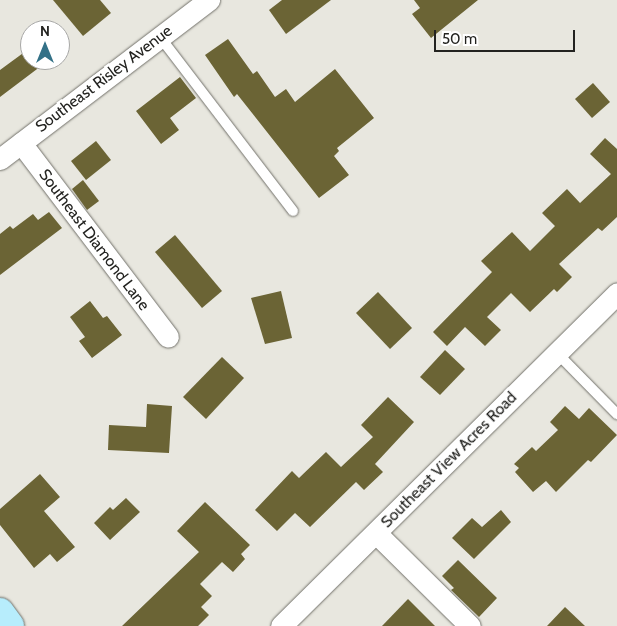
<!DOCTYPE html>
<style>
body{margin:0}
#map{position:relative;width:617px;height:626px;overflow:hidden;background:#e8e7df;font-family:Cabin,sans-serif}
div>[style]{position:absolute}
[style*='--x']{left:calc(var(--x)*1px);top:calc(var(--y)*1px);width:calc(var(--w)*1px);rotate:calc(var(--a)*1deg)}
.building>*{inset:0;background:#6b6435}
.roads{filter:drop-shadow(0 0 1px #72716a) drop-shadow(0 0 1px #72716a)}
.service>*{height:10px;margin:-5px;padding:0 5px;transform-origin:5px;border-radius:5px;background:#fff}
.minor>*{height:21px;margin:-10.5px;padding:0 10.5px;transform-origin:10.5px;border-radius:10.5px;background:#fff}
.secondary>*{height:28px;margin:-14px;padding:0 14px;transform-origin:14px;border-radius:14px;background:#b7edfc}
span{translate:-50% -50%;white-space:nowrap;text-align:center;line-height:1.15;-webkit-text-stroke:5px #fff;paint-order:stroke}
.street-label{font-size:16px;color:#232320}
.north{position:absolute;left:20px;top:20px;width:50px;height:50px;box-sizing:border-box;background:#fff;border:1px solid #a7a7a6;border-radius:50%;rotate:0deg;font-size:14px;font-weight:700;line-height:20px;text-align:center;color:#232320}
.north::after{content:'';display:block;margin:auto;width:18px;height:22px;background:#337187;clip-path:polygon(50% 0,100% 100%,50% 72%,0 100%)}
.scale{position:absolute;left:434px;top:30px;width:141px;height:22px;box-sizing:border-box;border:2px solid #232320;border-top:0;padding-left:6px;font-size:15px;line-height:18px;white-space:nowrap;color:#232320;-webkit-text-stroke:4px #fff;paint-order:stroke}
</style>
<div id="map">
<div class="building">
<i style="clip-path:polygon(53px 0,100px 0,111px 13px,83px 36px)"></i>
<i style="clip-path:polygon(282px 0,331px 0,286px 34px,269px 10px)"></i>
<i style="clip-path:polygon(414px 0,478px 0,431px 38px,412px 14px,420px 8px)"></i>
<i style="clip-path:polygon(228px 39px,253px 74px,257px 71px,275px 97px,286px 89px,295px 102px,335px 69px,374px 118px,337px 148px,339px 151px,334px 156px,349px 175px,319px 198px,237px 94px,234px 97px,205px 55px)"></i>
<i style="clip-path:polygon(30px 48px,30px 60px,49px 60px,0 97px,0 70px)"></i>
<i style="clip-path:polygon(180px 77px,196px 98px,170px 118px,179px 130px,161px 144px,136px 111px)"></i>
<i style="clip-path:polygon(593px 83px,610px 102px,592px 118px,575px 99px)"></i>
<i style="clip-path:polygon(605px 138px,617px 149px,617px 217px,602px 231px,598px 228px,559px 264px,572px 277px,557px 292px,554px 289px,530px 312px,511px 293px,487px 317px,501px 330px,485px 346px,465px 327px,447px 346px,433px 332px,492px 272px,481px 261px,512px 232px,530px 251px,555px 226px,542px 213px,567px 189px,580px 203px,611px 174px,590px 154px)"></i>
<i style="clip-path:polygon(96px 141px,111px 160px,86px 180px,71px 161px)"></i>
<i style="clip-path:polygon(83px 180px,99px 201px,87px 210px,72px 189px)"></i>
<i style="clip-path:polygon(49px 212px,62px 228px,0 275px,0 234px,10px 226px,13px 229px,33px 214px,38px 220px)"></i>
<i style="clip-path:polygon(175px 235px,222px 291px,202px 308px,155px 252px)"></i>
<i style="clip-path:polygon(281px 291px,292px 338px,265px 344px,251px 298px)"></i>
<i style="clip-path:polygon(378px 292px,412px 328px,390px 349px,356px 313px)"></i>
<i style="clip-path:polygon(90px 301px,103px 318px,107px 316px,122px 335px,92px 358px,79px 341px,85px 337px,70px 317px)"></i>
<i style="clip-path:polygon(445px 350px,465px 369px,440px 395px,420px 377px)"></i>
<i style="clip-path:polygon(222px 357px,244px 378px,206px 419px,183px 397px)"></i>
<i style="clip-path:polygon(388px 397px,414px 422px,375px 464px,383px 472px,364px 490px,356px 482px,310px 527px,295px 513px,277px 531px,255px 510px,292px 471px,299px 478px,326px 452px,341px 467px,373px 437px,361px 425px)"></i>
<i style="clip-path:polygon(147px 404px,172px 406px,169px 453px,108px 450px,109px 425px,146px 427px)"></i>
<i style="clip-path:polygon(565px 406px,579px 419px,589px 408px,617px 435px,591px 462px,588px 460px,556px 492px,546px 481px,533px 492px,515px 472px,519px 468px,514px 464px,532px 447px,536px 451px,558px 430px,550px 422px)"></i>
<i style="clip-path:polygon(40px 474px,60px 497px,44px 511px,75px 547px,57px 562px,50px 554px,34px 568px,0 525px,0 509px)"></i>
<i style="clip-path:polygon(126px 498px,140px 512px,110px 540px,94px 523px,110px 507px,113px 510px)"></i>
<i style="clip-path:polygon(205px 502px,250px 545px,241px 554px,245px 559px,233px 572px,222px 562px,200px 584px,212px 596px,201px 607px,209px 615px,198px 626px,122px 626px,199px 552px,177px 531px)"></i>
<i style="clip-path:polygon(501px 510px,511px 522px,474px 559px,452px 538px,472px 518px,482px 527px)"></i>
<i style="clip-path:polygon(458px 560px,497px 598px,479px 617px,451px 590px,454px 588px,442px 576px)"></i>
<i style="clip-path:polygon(408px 599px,435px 626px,382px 626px)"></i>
<i style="clip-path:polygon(565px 607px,585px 626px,547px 626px)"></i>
</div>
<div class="roads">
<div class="service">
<i style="--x:160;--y:37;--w:219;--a:52.6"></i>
<i style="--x:557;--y:353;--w:86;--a:45.5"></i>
</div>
<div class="minor">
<i style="--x:21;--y:143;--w:243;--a:52.8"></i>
<i style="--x:0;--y:159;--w:263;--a:-37.3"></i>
<i style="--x:376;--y:533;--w:132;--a:44.7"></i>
<i style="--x:281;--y:626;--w:473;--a:-44.7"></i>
</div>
<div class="secondary">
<i style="--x:0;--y:612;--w:17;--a:54"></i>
</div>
</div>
<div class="street-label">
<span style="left:104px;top:79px;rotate:-37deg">Southeast Risley Avenue</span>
<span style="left:94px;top:240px;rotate:53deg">Southeast Diamond Lane</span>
<span style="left:449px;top:460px;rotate:-45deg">Southeast View Acres Road</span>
</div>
<div class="north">N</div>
<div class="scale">50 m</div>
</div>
